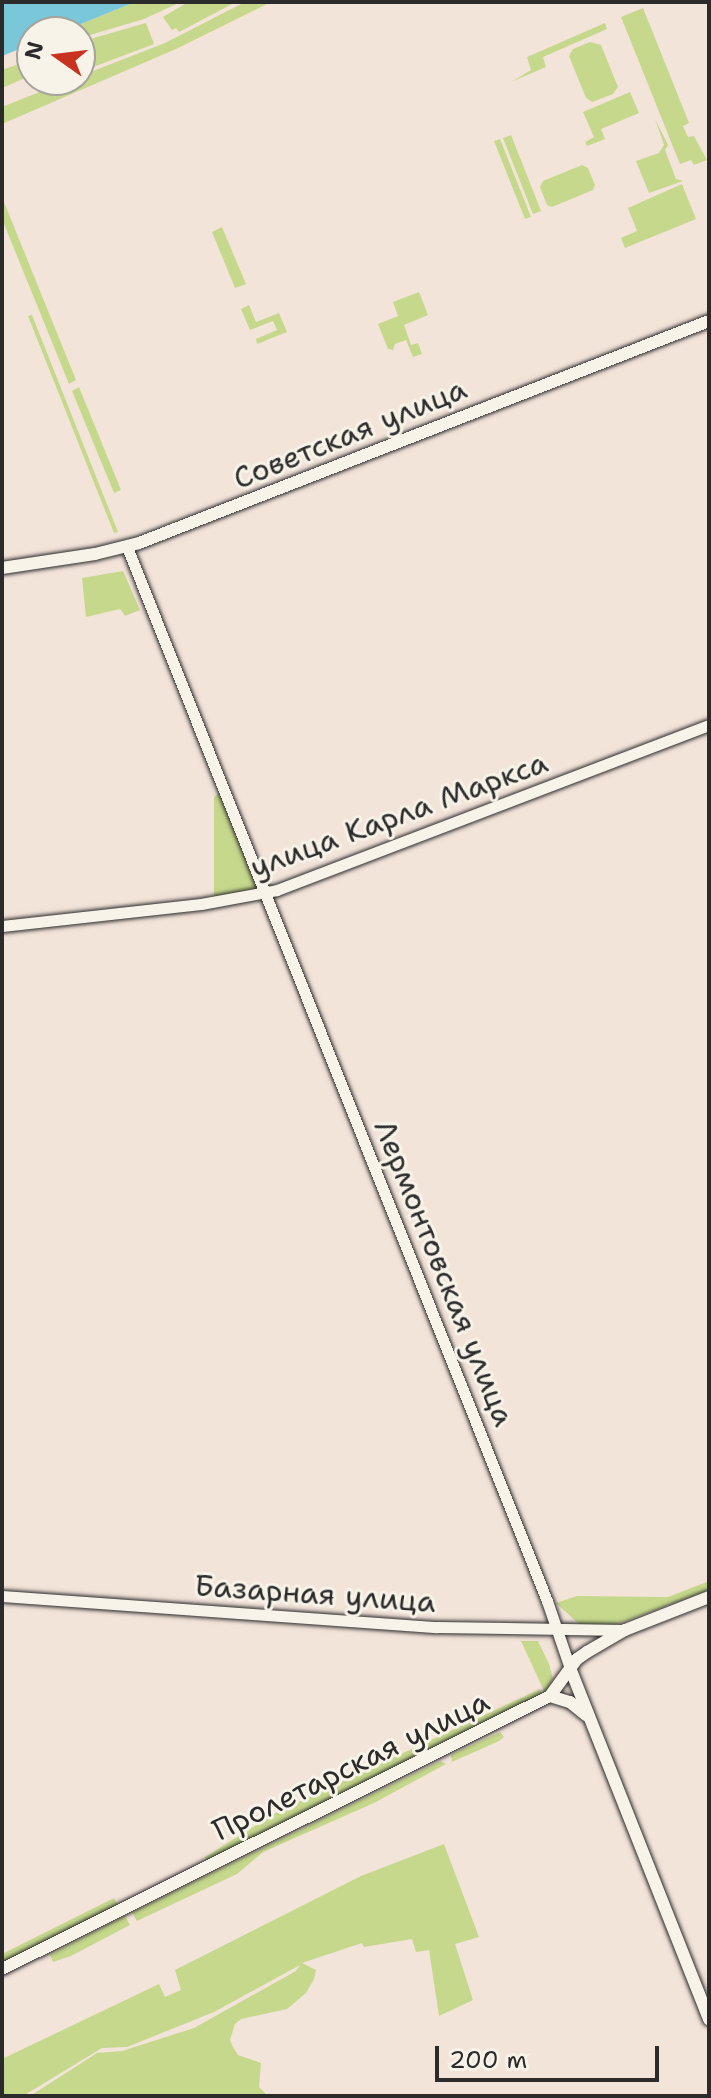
<!DOCTYPE html>
<meta charset="utf-8">
<style>
body{margin:0}
#map{position:relative;width:711px;height:2098px;overflow:hidden;background:#f3e4da;font-family:"Shantell Sans",sans-serif}
div>[style]{position:absolute}
[style*='--x']{left:calc(var(--x)*1px);top:calc(var(--y)*1px);width:calc(var(--w)*1px);rotate:calc(var(--a)*1deg)}
.green>*{inset:0;background:#c6d88c}
.water>*{inset:0;background:#7ac7da}
.roads{filter:drop-shadow(0 0 2px #2b2b2b) drop-shadow(0 0 2px #2b2b2b)}
.secondary>*{height:11px;margin:-5.5px;padding:0 5.5px;transform-origin:5.5px;border-radius:5.5px;background:#f7f3e8}
.primary>*{height:12px;margin:-6px;padding:0 6px;transform-origin:6px;border-radius:6px;background:#f7f3e8}
span{translate:-50% -50%;white-space:nowrap;text-align:center;line-height:1.15;-webkit-text-stroke:6px #f7f3e8;paint-order:stroke}
.street-label{font-size:30px;color:#2b2b2b}
.frame{position:absolute;inset:0;border:4px solid #2b2b2b;pointer-events:none}
.north{position:absolute;left:16px;top:16px;width:80px;height:80px;box-sizing:border-box;background:#f7f3e8;border:2px solid #a5a39c;border-radius:50%;rotate:284deg;font-size:22px;font-weight:700;line-height:32px;text-align:center;color:#2b2b2b}
.north::after{content:'';display:block;margin:auto;width:28px;height:36px;background:#c8321e;clip-path:polygon(50% 0,100% 100%,50% 72%,0 100%)}
.scale{position:absolute;left:435px;top:2046px;width:224px;height:36px;box-sizing:border-box;border:4px solid #2b2b2b;border-top:0;padding-left:10px;font-size:24px;line-height:28px;white-space:nowrap;color:#2b2b2b;-webkit-text-stroke:6px #f7f3e8;paint-order:stroke}
</style>
<div id="map">
<div class="green">
<i style="clip-path:polygon(135px 2px,181px 2px,144px 19px,80px 38px,80px 32px,61px 32px)"></i>
<i style="clip-path:polygon(188px 2px,236px 2px,179px 32px,176px 28px,172px 30px,163px 17px)"></i>
<i style="clip-path:polygon(245px 2px,271px 2px,176px 49px,2px 124px,2px 107px,69px 80px,80px 80px,80px 76px,165px 43px)"></i>
<i style="clip-path:polygon(643px 8px,689px 123px,683px 126px,688px 137px,694px 136px,707px 160px,694px 165px,691px 160px,680px 164px,621px 17px)"></i>
<i style="clip-path:polygon(146px 23px,154px 44px,80px 72px,80px 42px)"></i>
<i style="clip-path:polygon(605px 23px,607px 29px,543px 57px,546px 67px,511px 82px,531px 70px,527px 57px)"></i>
<i style="clip-path:polygon(590px 42px,601px 45px,618px 87px,613px 94px,592px 102px,586px 98px,569px 56px,573px 49px)"></i>
<i style="clip-path:polygon(32px 59px,32px 75px,2px 88px,2px 70px)"></i>
<i style="clip-path:polygon(630px 92px,639px 113px,601px 129px,605px 139px,587px 146px,585px 142px,594px 137px,583px 112px)"></i>
<i style="clip-path:polygon(655px 119px,668px 145px,665px 150px,676px 179px,683px 181px,649px 193px,636px 161px,659px 153px,664px 145px)"></i>
<i style="clip-path:polygon(511px 135px,541px 211px,533px 214px,503px 138px)"></i>
<i style="clip-path:polygon(500px 139px,531px 217px,525px 219px,494px 141px)"></i>
<i style="clip-path:polygon(582px 165px,588px 168px,595px 185px,593px 190px,552px 207px,547px 205px,540px 187px,543px 181px)"></i>
<i style="clip-path:polygon(682px 184px,696px 219px,625px 248px,621px 238px,637px 231px,628px 208px)"></i>
<i style="clip-path:polygon(2px 197px,76px 380px,69px 384px,2px 219px)"></i>
<i style="clip-path:polygon(222px 227px,246px 284px,235px 288px,212px 232px)"></i>
<i style="clip-path:polygon(419px 292px,428px 315px,404px 325px,411px 345px,418px 343px,422px 354px,413px 357px,406px 340px,395px 344px,393px 350px,388px 349px,378px 324px,398px 316px,393px 302px)"></i>
<i style="clip-path:polygon(249px 305px,256px 322px,279px 313px,287px 332px,257px 344px,256px 339px,277px 330px,273px 321px,250px 330px,241px 309px)"></i>
<i style="clip-path:polygon(32px 315px,118px 532px,114px 533px,28px 316px)"></i>
<i style="clip-path:polygon(79px 387px,121px 490px,114px 493px,72px 391px)"></i>
<i style="clip-path:polygon(123px 571px,140px 610px,125px 616px,120px 609px,86px 617px,82px 578px)"></i>
<i style="clip-path:polygon(220px 792px,261px 888px,214px 897px,214px 797px)"></i>
<i style="clip-path:polygon(709px 1581px,709px 1590px,612px 1626px,582px 1627px,556px 1603px,577px 1596px,668px 1597px)"></i>
<i style="clip-path:polygon(521px 1641px,538px 1641px,549px 1664px,553px 1679px,545px 1693px)"></i>
<i style="clip-path:polygon(540px 1689px,542px 1694px,208px 1862px,205px 1857px,279px 1811px)"></i>
<i style="clip-path:polygon(500px 1732px,504px 1737px,499px 1741px,452px 1762px,451px 1755px)"></i>
<i style="clip-path:polygon(440px 1761px,446px 1764px,374px 1803px,263px 1852px,237px 1874px,137px 1921px,132px 1913px)"></i>
<i style="clip-path:polygon(444px 1844px,479px 1937px,455px 1944px,473px 2000px,439px 2016px,429px 1950px,416px 1952px,412px 1939px,364px 1947px,362px 1943px,302px 1963px,316px 1970px,314px 1979px,306px 1993px,287px 2009px,241px 2019px,235px 2024px,230px 2040px,233px 2047px,238px 2055px,261px 2063px,259px 2087px,268px 2096px,30px 2096px,97px 2053px,122px 2051px,194px 2028px,296px 1971px,300px 1965px,214px 2012px,127px 2047px,102px 2048px,23px 2096px,2px 2096px,2px 2059px,159px 1984px,165px 1997px,181px 1990px,175px 1970px,361px 1876px)"></i>
<i style="clip-path:polygon(114px 1898px,118px 1906px,2px 1963px,2px 1954px)"></i>
<i style="clip-path:polygon(125px 1916px,130px 1925px,71px 1956px,53px 1962px,50px 1955px)"></i>
</div>
<div class="water">
<i style="clip-path:polygon(2px 2px,135px 2px,61px 32px,32px 32px,32px 44px,2px 56px)"></i>
</div>
<div class="roads">
<div class="secondary">
<i style="--x:127;--y:547;--w:1135;--a:68.27"></i>
<i style="--x:547;--y:1601;--w:71;--a:71.1"></i>
<i style="--x:2;--y:926;--w:200;--a:-6.3"></i>
<i style="--x:201;--y:904;--w:77;--a:-10.4"></i>
<i style="--x:277;--y:890;--w:462;--a:-20.9"></i>
<i style="--x:2;--y:1596;--w:436;--a:4.1"></i>
<i style="--x:437;--y:1627;--w:187;--a:0.9"></i>
</div>
<div class="primary">
<i style="--x:2;--y:568;--w:94;--a:-8.6"></i>
<i style="--x:95;--y:554;--w:45;--a:-14"></i>
<i style="--x:139;--y:543;--w:612;--a:-21.28"></i>
<i style="--x:570;--y:1668;--w:378;--a:68.4"></i>
<i style="--x:550;--y:1696;--w:21;--a:17"></i>
<i style="--x:570;--y:1702;--w:21;--a:39"></i>
<i style="--x:2;--y:1969;--w:612;--a:-26.48"></i>
<i style="--x:550;--y:1696;--w:46;--a:-53.9"></i>
<i style="--x:577;--y:1659;--w:12;--a:-35"></i>
<i style="--x:587;--y:1652;--w:44;--a:-30.1"></i>
<i style="--x:625;--y:1630;--w:90;--a:-21.4"></i>
</div>
</div>
<div class="street-label">
<span style="left:350px;top:434px;rotate:-22deg">Советская улица</span>
<span style="left:399px;top:815px;rotate:-20deg">улица Карла Маркса</span>
<span style="left:444px;top:1273px;rotate:68deg">Лермонтовская улица</span>
<span style="left:315px;top:1594px;rotate:4deg">Базарная улица</span>
<span style="left:351px;top:1766px;rotate:-26deg">Пролетарская улица</span>
</div>
<div class="frame"></div>
<div class="north">N</div>
<div class="scale">200 m</div>
</div>
